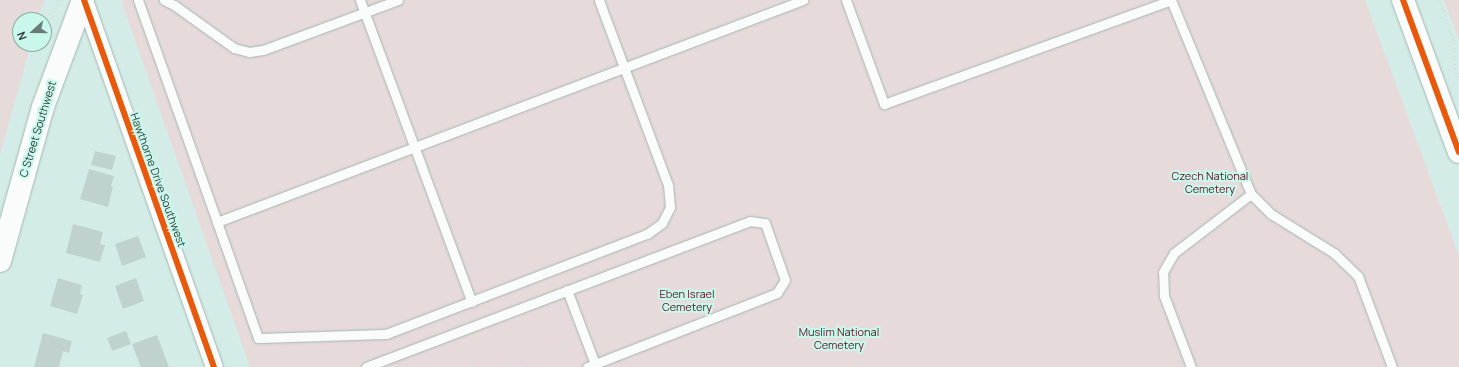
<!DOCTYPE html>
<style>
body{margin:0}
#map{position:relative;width:1459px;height:367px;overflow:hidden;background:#d4ece7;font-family:Manrope,sans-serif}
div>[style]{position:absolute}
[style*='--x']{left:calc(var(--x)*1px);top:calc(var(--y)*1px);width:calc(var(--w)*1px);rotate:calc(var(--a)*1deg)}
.green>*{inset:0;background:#e7dada}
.building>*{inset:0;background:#bfd2ce}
.path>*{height:2.5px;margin-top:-1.25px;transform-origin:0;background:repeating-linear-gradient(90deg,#d6dddb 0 1px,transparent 0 4px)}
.roads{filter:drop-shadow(0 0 1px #a4b7b2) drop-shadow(0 0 1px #a4b7b2)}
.lane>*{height:9px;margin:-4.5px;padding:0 4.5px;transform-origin:4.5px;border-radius:4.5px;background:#f9fcfb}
.street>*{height:17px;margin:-8.5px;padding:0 8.5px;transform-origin:8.5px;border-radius:8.5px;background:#f9fcfb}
.secondary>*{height:22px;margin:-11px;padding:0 11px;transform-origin:11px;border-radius:11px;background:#f9fcfb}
.cycleway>*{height:6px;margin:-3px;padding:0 3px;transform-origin:3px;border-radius:3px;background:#e8590c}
span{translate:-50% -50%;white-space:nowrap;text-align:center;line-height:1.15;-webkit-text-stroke:4px #caf7ec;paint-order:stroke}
.street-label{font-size:11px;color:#2d3f3b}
.park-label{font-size:11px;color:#5b1625}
.north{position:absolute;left:12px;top:12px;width:40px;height:40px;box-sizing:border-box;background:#caf7ec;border:1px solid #8bada5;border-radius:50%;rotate:249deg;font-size:11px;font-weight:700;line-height:16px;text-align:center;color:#2d3f3b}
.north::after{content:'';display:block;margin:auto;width:14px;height:18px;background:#677c77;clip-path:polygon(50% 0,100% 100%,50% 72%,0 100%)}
</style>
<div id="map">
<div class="green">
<i style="clip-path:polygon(0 0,45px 0,37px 20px,20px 20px,20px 44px,31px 44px,0 155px)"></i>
<i style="clip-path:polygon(123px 0,1365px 0,1459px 256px,1459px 367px,250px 367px,122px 3px)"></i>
<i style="clip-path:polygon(1444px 0,1459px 0,1459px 40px)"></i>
</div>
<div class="building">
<i style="clip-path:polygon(95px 151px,116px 156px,112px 170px,91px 165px)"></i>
<i style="clip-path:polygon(89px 169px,114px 176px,111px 186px,113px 187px,108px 207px,80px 199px)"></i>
<i style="clip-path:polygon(73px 224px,103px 232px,100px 244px,105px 245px,100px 262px,66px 253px)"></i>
<i style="clip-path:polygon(138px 236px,146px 257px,122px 266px,115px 244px)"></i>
<i style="clip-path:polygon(58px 278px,82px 285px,80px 294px,83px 295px,77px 314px,50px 306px)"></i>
<i style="clip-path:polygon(136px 278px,144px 301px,123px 309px,115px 286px)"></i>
<i style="clip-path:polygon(126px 331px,131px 344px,112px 351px,107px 338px)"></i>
<i style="clip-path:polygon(43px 333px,72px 341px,69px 353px,63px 351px,59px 367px,34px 367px)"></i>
<i style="clip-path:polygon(157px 335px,169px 367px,141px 367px,132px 344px)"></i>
</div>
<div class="path">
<i style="--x:1439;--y:0;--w:43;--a:69.4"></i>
<i style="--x:1454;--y:40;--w:29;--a:88"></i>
<i style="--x:1455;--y:69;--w:12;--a:70"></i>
<i style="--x:51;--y:20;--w:21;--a:-71"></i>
<i style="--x:467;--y:345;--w:23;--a:70"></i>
<i style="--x:505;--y:367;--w:72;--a:-21.2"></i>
</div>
<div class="roads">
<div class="lane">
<i style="--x:138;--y:0;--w:236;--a:70.4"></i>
<i style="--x:217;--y:222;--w:627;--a:-20.75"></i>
<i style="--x:164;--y:0;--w:11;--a:27"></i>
<i style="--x:174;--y:5;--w:74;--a:35.6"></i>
<i style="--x:234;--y:48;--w:16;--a:15"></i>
<i style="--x:249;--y:52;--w:14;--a:-8"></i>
<i style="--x:263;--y:50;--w:144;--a:-20.3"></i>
<i style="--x:360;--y:0;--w:322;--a:69.7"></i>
<i style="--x:846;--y:0;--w:111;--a:69.9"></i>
<i style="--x:884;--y:104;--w:305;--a:-19.9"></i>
<i style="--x:1171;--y:0;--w:210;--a:67.6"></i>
<i style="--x:1251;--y:194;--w:28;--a:45"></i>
<i style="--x:1271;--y:214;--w:74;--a:31.8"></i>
<i style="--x:1334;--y:253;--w:33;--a:44"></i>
<i style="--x:1358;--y:276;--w:97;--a:69.5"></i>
<i style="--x:217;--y:222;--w:123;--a:70.5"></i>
<i style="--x:258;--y:338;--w:128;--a:-1.8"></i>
<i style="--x:386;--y:334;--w:280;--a:-21"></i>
<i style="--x:647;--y:234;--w:19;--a:-36"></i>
<i style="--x:662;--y:223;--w:18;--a:-63"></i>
<i style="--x:670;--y:207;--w:22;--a:-95"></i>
<i style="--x:668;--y:185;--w:197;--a:-110.5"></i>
<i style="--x:567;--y:290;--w:79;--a:69.3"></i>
<i style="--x:366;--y:367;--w:411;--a:-20.8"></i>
<i style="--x:750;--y:221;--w:15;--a:8"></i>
<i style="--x:765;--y:223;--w:60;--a:70.7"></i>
<i style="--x:785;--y:280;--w:15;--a:122"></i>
<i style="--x:777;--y:293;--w:204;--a:158.7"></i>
<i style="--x:1191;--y:367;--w:76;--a:-110.8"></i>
<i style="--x:1164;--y:296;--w:24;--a:-92"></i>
<i style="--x:1163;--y:272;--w:22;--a:-60"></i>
<i style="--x:1174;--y:253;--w:97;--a:-37.5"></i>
</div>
<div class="street">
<i style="--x:84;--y:0;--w:389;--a:70.5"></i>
</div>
<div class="secondary">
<i style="--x:1403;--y:0;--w:162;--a:69.8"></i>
<i style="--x:0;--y:261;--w:160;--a:-74.4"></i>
<i style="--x:43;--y:107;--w:114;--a:-69.5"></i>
</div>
</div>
<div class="cycleway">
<i style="--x:84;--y:0;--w:389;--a:70.5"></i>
<i style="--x:1403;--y:0;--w:162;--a:69.8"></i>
</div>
<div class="street-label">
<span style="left:38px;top:129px;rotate:-73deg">C Street Southwest</span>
<span style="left:158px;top:180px;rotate:70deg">Hawthorne Drive Southwest</span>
</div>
<div class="park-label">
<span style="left:1210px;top:183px">Czech National<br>Cemetery</span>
<span style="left:687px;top:301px">Eben Israel<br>Cemetery</span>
<span style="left:839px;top:339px">Muslim National<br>Cemetery</span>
</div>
<div class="north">N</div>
</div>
